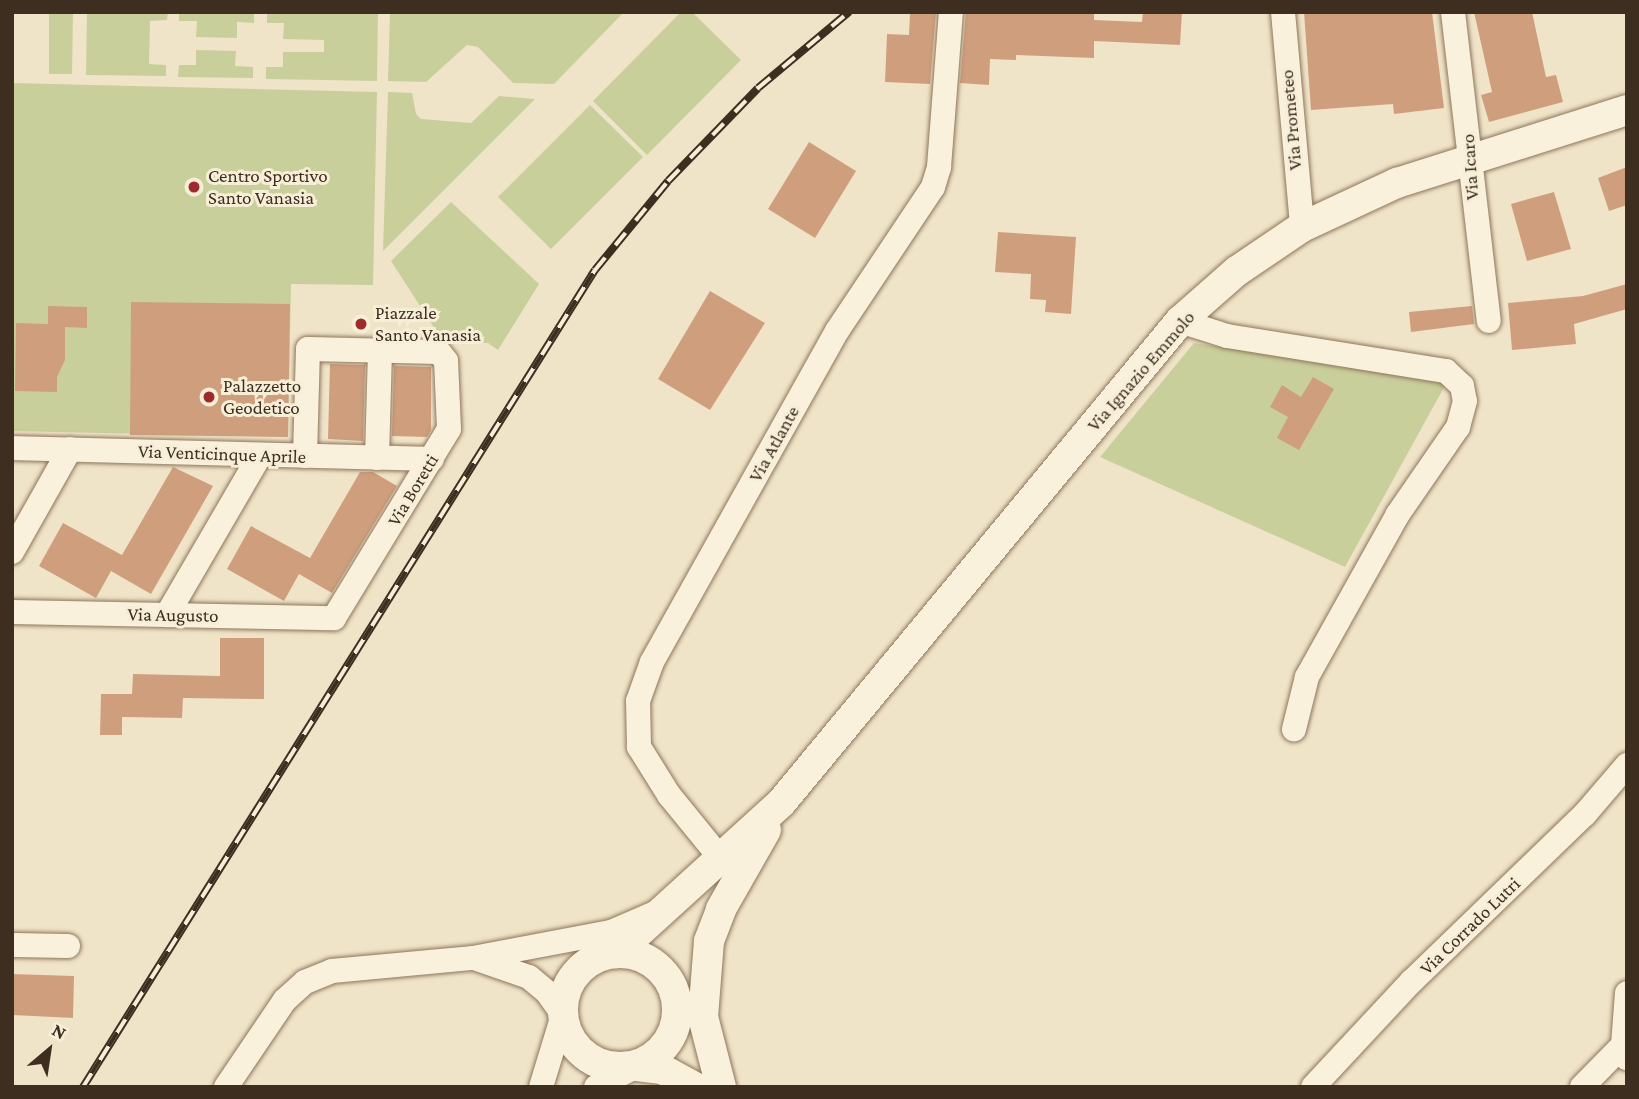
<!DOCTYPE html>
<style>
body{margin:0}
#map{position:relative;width:1639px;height:1099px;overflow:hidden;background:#f0e4c8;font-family:"Crimson Pro",serif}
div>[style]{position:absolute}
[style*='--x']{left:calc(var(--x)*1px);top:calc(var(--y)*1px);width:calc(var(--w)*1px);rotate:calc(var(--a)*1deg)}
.green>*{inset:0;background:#c9cf9b}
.building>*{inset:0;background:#cf9f7d}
.roads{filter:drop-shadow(0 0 2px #8d765c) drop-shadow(0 0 2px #8d765c)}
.minor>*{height:24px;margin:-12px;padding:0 12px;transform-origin:12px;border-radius:12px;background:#faf1dc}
.tertiary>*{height:30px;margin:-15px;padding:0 15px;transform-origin:15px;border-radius:15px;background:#faf1dc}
.tertiary>.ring{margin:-15px;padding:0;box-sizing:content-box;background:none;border:30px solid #faf1dc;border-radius:50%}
.rail>*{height:8px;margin-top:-4px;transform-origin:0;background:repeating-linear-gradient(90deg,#f7eed8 0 16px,#3d2e20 0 32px);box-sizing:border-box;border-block:2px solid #3d2e20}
.dots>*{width:19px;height:19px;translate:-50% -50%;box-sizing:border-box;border:4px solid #f7eed8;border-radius:50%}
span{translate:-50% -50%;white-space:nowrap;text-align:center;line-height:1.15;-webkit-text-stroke:6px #f7eed8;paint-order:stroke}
.street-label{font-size:19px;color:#3d2e20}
.poi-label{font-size:19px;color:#3d2e20}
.left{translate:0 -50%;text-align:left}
.frame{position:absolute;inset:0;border:14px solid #3d2e20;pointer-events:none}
.north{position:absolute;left:14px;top:1015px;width:70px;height:70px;-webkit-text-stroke:5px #f7eed8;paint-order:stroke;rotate:29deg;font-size:19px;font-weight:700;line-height:28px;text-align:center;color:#3d2e20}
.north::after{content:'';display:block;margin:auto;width:24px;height:32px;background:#3d2e20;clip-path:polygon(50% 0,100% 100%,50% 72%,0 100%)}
</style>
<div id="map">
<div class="green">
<i style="clip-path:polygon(49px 12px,73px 12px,72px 74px,49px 74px)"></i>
<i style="clip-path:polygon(87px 12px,168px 12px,167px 20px,150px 21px,149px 64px,166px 65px,166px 76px,86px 75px)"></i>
<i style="clip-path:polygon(179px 12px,254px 12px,254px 23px,237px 22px,237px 38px,196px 37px,197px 21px,179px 21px)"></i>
<i style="clip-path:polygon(267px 12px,378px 12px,377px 81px,266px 79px,266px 67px,283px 67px,283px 52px,324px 52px,324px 40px,283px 39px,284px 23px,267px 23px)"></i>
<i style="clip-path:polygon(390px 12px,624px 12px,554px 84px,513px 83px,478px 47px,467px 45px,426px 82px,388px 81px)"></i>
<i style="clip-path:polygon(681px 12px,692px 12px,741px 60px,647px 155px,593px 101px)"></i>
<i style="clip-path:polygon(196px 50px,236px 51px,235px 66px,253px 67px,253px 78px,178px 77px,179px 65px,196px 65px)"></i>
<i style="clip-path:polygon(12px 83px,377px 92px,373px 285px,291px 284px,288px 437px,12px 431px)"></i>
<i style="clip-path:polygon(388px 92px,412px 93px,416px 114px,421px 119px,471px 123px,499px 96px,535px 99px,383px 251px)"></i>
<i style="clip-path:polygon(590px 105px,643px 157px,551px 249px,498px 197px)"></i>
<i style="clip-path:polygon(451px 202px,539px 284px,498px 350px,488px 343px,444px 343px,391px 261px)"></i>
<i style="clip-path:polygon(1194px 343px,1447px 382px,1345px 567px,1100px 457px)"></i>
</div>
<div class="building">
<i style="clip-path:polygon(910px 12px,936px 12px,930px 84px,885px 82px,887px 34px,909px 35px)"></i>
<i style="clip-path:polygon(966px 12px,1094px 12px,1094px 20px,1142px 22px,1143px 12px,1182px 12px,1180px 45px,1094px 41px,1094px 58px,1016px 55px,1016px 60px,990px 59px,989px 85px,960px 83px)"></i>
<i style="clip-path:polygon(1304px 12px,1432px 12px,1444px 108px,1394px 114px,1393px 104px,1311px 110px)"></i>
<i style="clip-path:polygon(1474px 12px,1532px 12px,1546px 77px,1556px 75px,1563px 102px,1489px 122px,1481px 95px,1492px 92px)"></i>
<i style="clip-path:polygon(809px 142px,856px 171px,815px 238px,768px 209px)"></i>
<i style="clip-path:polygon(1627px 167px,1627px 205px,1609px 211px,1598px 178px)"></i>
<i style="clip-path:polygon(1554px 192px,1571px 249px,1527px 261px,1511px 204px)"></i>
<i style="clip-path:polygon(998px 232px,1076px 237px,1071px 314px,1045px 312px,1046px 300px,1030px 299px,1031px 274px,995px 272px)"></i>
<i style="clip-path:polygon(1627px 284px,1627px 309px,1574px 324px,1576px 344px,1512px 350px,1508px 303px,1583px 296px)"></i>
<i style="clip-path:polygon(710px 291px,765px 323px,710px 410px,658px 379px)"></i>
<i style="clip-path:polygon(131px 302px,290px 304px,288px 437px,130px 435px)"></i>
<i style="clip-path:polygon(48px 306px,87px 307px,87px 328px,65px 327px,65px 360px,57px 377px,57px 392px,15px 391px,16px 323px,48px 324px)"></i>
<i style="clip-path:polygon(1472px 306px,1474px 324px,1411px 332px,1409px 312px)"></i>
<i style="clip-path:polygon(330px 364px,365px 365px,363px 441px,328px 439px)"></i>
<i style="clip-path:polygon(394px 366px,431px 367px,431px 430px,427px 437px,392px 436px)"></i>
<i style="clip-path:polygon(1313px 377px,1334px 389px,1299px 450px,1277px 438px,1288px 417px,1270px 407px,1282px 385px,1301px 397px)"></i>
<i style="clip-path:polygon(173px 467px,213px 486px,151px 594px,111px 571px,96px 598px,39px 566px,63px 523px,122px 555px)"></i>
<i style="clip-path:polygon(360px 472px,373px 472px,397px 486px,332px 593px,299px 574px,284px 601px,227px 569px,251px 526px,310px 558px)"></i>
<i style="clip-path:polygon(220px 638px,264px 638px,264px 699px,183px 698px,182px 718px,122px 717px,122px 735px,100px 735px,101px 694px,132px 694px,133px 674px,220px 676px)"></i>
<i style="clip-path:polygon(12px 974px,74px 976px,73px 1018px,12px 1015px)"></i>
</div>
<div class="roads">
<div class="minor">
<i style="--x:1283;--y:12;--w:216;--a:84.9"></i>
<i style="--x:1453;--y:12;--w:311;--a:83.4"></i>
<i style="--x:1180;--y:321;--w:49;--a:17.7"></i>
<i style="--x:1227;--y:336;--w:222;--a:9.1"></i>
<i style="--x:1446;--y:371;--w:22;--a:43"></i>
<i style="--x:1462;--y:386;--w:15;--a:79"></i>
<i style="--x:1465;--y:401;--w:27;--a:105"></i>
<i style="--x:1458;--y:427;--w:106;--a:124.6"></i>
<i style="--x:1398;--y:514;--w:187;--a:119.2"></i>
<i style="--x:1307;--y:677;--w:54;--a:104"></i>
<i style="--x:12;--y:448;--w:420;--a:1.5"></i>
<i style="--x:377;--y:458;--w:107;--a:-88.4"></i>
<i style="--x:12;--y:552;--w:118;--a:-60.6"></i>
<i style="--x:12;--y:612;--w:322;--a:1.1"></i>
<i style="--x:334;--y:618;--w:221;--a:-58.7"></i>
<i style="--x:449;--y:429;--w:68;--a:-92.5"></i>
<i style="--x:446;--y:361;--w:11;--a:-128"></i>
<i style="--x:439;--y:352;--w:131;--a:-178.7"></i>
<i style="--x:308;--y:349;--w:107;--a:91.6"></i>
<i style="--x:167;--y:615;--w:185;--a:-59.8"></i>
<i style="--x:722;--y:860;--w:84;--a:-129.2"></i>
<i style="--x:669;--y:795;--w:57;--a:-122"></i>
<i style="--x:639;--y:747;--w:46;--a:-91.2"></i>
<i style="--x:638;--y:701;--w:41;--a:-70.3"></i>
<i style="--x:652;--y:662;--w:379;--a:-60.8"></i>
<i style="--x:837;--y:331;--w:173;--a:-56.3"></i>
<i style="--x:933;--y:187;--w:21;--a:-73"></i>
<i style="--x:939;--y:167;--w:155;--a:-85.6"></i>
<i style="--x:12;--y:945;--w:56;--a:1"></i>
<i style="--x:474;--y:958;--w:58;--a:19.1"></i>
<i style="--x:529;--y:977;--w:23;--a:40"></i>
<i style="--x:547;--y:992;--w:28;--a:55"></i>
<i style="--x:563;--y:1015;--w:75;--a:107"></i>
<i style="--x:1627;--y:993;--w:52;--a:94.4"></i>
<i style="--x:1623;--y:1045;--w:14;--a:73"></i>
<i style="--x:226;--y:1087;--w:105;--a:-55.9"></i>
<i style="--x:285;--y:1000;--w:27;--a:-42"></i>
<i style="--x:305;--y:982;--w:29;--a:-22"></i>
<i style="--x:332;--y:971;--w:142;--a:-5.3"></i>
<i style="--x:473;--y:958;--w:140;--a:-10.7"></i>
<i style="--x:611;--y:932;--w:46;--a:-23.2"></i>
<i style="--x:596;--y:1087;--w:46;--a:-27.1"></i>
<i style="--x:1313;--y:1087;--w:145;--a:-47"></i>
<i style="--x:1412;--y:981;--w:240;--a:-44"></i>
<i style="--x:1585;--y:814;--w:65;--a:-49.4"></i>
<i style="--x:1582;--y:1087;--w:59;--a:-45.7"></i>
</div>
<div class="tertiary">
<i style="--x:616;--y:953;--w:223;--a:-42.3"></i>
<i style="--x:781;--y:803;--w:626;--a:-50.38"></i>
<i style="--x:1180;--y:321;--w:76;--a:-41.3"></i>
<i style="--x:1237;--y:271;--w:78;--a:-34.1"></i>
<i style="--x:1302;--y:227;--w:105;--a:-24.9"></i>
<i style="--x:1397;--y:183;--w:241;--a:-17.6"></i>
<i class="ring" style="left:563px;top:953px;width:84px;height:84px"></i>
<i style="--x:637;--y:1066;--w:25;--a:7"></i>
<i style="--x:662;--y:1069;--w:38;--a:29"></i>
<i style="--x:721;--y:1087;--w:72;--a:-104.4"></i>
<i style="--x:703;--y:1017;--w:76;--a:-85.5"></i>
<i style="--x:709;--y:941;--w:34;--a:-69"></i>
<i style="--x:721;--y:909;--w:91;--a:-60.3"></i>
</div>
</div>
<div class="rail">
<i style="--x:83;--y:1087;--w:964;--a:-57.93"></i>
<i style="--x:595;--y:270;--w:115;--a:-50.6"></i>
<i style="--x:668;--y:181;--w:129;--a:-45.9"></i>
<i style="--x:758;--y:88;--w:119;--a:-39.9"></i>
</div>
<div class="dots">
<i style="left:194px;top:187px;background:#9e2a2b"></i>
<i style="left:361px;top:324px;background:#9e2a2b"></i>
<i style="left:209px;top:397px;background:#9e2a2b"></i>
</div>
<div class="street-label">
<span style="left:1291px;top:120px;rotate:-95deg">Via Prometeo</span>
<span style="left:1470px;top:167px;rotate:-94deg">Via Icaro</span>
<span style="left:1141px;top:371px;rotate:-49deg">Via Ignazio Emmolo</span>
<span style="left:774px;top:444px;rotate:-61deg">Via Atlante</span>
<span style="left:222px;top:454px;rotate:2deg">Via Venticinque Aprile</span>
<span style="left:413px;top:490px;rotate:-59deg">Via Boretti</span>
<span style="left:173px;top:615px;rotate:1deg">Via Augusto</span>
<span style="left:1470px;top:926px;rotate:-44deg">Via Corrado Lutri</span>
</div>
<div class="poi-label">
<span class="left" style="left:208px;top:187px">Centro Sportivo<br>Santo Vanasia</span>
<span class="left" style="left:375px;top:324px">Piazzale<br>Santo Vanasia</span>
<span class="left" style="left:223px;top:397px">Palazzetto<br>Geodetico</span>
</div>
<div class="frame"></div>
<div class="north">N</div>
</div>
